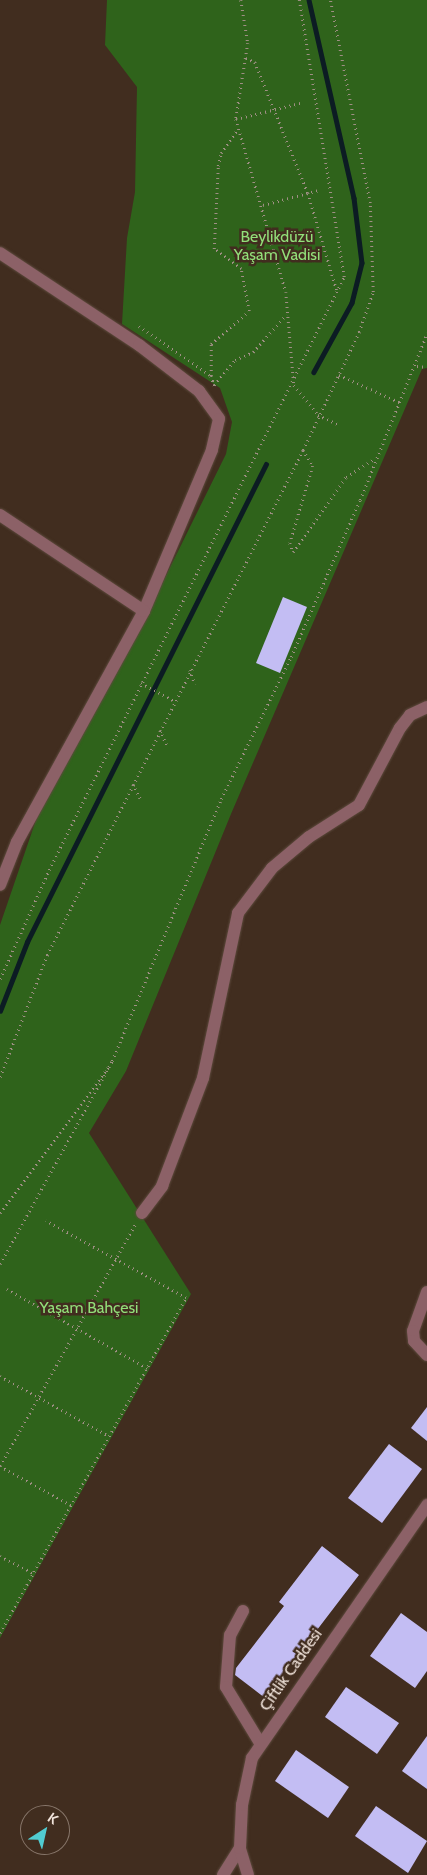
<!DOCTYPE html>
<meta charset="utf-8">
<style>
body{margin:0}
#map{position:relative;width:427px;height:1875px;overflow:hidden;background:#412d1f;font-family:Cabin,sans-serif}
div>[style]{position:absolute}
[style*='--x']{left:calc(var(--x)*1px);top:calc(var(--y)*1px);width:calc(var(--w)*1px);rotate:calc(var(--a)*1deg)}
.green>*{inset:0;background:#2f631b}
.stream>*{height:4.5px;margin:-2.25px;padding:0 2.25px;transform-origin:2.25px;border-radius:2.25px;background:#0c1c23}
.building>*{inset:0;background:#c3bdf3}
.path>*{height:2.5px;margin-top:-1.25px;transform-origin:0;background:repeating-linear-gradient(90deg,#9f8f84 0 1px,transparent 0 5px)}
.roads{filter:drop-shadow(0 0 1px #5d4a3d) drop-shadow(0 0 1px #5d4a3d)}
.minor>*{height:12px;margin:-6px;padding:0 6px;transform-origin:6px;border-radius:6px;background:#8c6167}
span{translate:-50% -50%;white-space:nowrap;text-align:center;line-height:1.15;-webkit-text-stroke:5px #412d1f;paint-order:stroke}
.park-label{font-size:16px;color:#92df79}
.street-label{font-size:16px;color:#f1e4db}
.north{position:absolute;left:20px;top:1805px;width:50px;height:50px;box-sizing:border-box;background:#412d1f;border:1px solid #87766a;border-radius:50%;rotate:35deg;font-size:14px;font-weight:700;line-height:20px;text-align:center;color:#f1e4db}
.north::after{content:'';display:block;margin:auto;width:18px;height:22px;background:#51ccd1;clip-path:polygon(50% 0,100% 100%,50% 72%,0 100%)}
</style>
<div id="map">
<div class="green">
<i style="clip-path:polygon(107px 0,427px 0,427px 368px,422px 369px,231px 814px,126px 1071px,89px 1133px,191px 1294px,0 1638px,0 925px,36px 820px,144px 620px,226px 454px,232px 422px,220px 388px,122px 324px,127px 238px,135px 192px,137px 87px,105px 45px)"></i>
</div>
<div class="stream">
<i style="--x:309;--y:0;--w:203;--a:77.2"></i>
<i style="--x:354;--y:198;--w:65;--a:83"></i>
<i style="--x:362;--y:263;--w:41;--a:104"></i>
<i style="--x:352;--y:303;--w:79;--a:118.8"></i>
<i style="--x:0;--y:1011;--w:74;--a:-68.6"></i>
<i style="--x:27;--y:942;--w:534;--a:-63.43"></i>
</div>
<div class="building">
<i style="clip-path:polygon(283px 597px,307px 607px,280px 673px,256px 663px)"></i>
<i style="clip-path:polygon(427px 1407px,427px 1441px,411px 1428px)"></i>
<i style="clip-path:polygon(389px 1444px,422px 1469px,382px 1523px,348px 1498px)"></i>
<i style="clip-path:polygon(322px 1546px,359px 1575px,265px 1698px,235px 1675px,236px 1668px,284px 1606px,279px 1602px)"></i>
<i style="clip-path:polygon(401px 1613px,427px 1632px,427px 1671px,415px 1688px,370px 1656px)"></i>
<i style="clip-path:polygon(346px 1687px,399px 1723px,377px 1754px,325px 1717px)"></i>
<i style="clip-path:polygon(427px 1736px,427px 1789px,402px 1771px)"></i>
<i style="clip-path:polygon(296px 1750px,349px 1787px,328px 1818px,275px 1781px)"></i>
<i style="clip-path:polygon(376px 1806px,427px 1841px,408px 1873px,355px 1836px)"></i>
</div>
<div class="path">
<i style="--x:241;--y:0;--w:44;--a:80.8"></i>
<i style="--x:248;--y:43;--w:77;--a:99"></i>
<i style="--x:236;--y:119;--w:180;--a:73.9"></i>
<i style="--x:286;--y:292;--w:93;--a:85.1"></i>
<i style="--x:294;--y:385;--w:38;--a:51"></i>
<i style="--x:318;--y:415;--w:23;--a:25"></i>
<i style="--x:246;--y:58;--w:10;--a:24"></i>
<i style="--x:255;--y:62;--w:141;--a:68"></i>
<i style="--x:308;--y:193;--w:102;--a:73.5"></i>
<i style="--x:236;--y:119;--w:66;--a:-14"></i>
<i style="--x:263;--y:205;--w:58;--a:-15"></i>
<i style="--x:139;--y:326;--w:86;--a:34.6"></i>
<i style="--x:417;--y:366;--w:10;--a:6"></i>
<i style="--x:339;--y:375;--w:68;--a:24.3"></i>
<i style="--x:211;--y:376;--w:32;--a:-90"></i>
<i style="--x:211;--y:344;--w:50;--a:-41"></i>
<i style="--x:249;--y:311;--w:43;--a:-100.8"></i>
<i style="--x:241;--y:269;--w:34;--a:-143"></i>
<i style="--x:214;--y:249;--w:83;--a:-87.2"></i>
<i style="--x:218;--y:166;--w:13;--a:-77"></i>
<i style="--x:221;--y:153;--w:28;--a:-55"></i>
<i style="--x:214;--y:386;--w:10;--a:-107"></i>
<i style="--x:211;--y:376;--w:9;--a:72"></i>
<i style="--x:214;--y:385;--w:33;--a:-50"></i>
<i style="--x:235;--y:360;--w:20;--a:-24"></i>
<i style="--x:253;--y:352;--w:50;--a:-48.3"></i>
<i style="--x:303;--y:450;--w:19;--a:58"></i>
<i style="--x:313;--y:466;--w:80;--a:106.6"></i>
<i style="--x:290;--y:543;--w:9;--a:72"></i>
<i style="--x:293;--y:552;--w:92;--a:-54.8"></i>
<i style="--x:346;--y:477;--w:33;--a:-33"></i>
<i style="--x:190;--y:670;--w:15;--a:70"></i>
<i style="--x:141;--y:683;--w:38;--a:28"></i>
<i style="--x:160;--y:730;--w:17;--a:65"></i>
<i style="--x:133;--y:784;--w:16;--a:63"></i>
<i style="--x:0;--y:979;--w:120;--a:-65.8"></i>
<i style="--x:49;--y:870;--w:662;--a:-63.55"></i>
<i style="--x:344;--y:277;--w:281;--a:-99.2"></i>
<i style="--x:0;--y:1077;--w:131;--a:-68.9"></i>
<i style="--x:47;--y:955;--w:566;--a:-63.12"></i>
<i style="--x:303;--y:450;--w:131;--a:-64.6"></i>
<i style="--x:359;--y:332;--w:42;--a:-70.7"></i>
<i style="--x:373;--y:292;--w:89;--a:-91.9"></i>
<i style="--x:370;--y:203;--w:207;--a:-101.1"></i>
<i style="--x:0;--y:1213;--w:183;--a:-53.4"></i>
<i style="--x:0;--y:1264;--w:232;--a:-61.1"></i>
<i style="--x:112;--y:1061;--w:284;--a:-67.4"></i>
<i style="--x:221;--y:799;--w:158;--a:-63.8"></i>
<i style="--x:291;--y:657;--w:171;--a:-66.3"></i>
<i style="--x:360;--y:500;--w:180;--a:-68.1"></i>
<i style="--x:7;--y:1289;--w:161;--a:29.4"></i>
<i style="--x:0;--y:1376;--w:124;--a:28.8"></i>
<i style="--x:0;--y:1466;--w:278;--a:-60.8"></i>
<i style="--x:0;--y:1466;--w:81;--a:28.8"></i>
<i style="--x:0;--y:1556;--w:38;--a:27"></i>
<i style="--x:0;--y:1633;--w:383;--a:-61"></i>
<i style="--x:186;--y:1298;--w:160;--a:-151.2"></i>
</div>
<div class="roads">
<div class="minor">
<i style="--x:0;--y:253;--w:167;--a:33.5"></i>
<i style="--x:139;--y:345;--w:76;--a:37.5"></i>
<i style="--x:199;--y:391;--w:34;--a:54"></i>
<i style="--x:219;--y:419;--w:32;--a:103"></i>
<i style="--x:212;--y:450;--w:175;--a:112.9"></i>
<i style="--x:144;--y:611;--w:264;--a:118.8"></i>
<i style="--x:17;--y:842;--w:46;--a:111.6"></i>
<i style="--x:0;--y:515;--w:173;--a:33.7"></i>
<i style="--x:142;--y:1213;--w:34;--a:-53"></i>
<i style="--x:162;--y:1186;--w:116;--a:-69.2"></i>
<i style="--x:203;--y:1078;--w:169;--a:-78"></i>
<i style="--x:238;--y:913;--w:56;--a:-52.9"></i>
<i style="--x:272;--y:868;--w:48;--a:-40"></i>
<i style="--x:309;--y:837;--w:59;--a:-32.6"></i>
<i style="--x:359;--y:805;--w:87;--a:-62"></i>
<i style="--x:400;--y:728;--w:16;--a:-52"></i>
<i style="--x:410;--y:715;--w:19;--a:-25"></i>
<i style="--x:427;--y:1292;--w:41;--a:109.7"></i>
<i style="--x:413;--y:1331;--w:10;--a:84"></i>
<i style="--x:414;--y:1341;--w:19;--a:47"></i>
<i style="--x:243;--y:1611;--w:27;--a:118"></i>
<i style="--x:230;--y:1635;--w:52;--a:94.4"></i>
<i style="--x:226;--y:1687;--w:66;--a:58.7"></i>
<i style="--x:223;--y:1875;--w:32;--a:-58"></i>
<i style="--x:248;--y:1875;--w:28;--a:-107"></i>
<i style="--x:240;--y:1848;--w:43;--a:-87.3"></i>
<i style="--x:242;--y:1805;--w:48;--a:-78"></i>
<i style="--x:252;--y:1758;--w:308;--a:-55.3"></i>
</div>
</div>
<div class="park-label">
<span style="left:277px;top:246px">Beylikdüzü<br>Yaşam Vadisi</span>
<span style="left:89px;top:1308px">Yaşam Bahçesi</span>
</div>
<div class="street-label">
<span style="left:291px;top:1670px;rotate:-55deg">Çiftlik Caddesi</span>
</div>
<div class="north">K</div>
</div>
